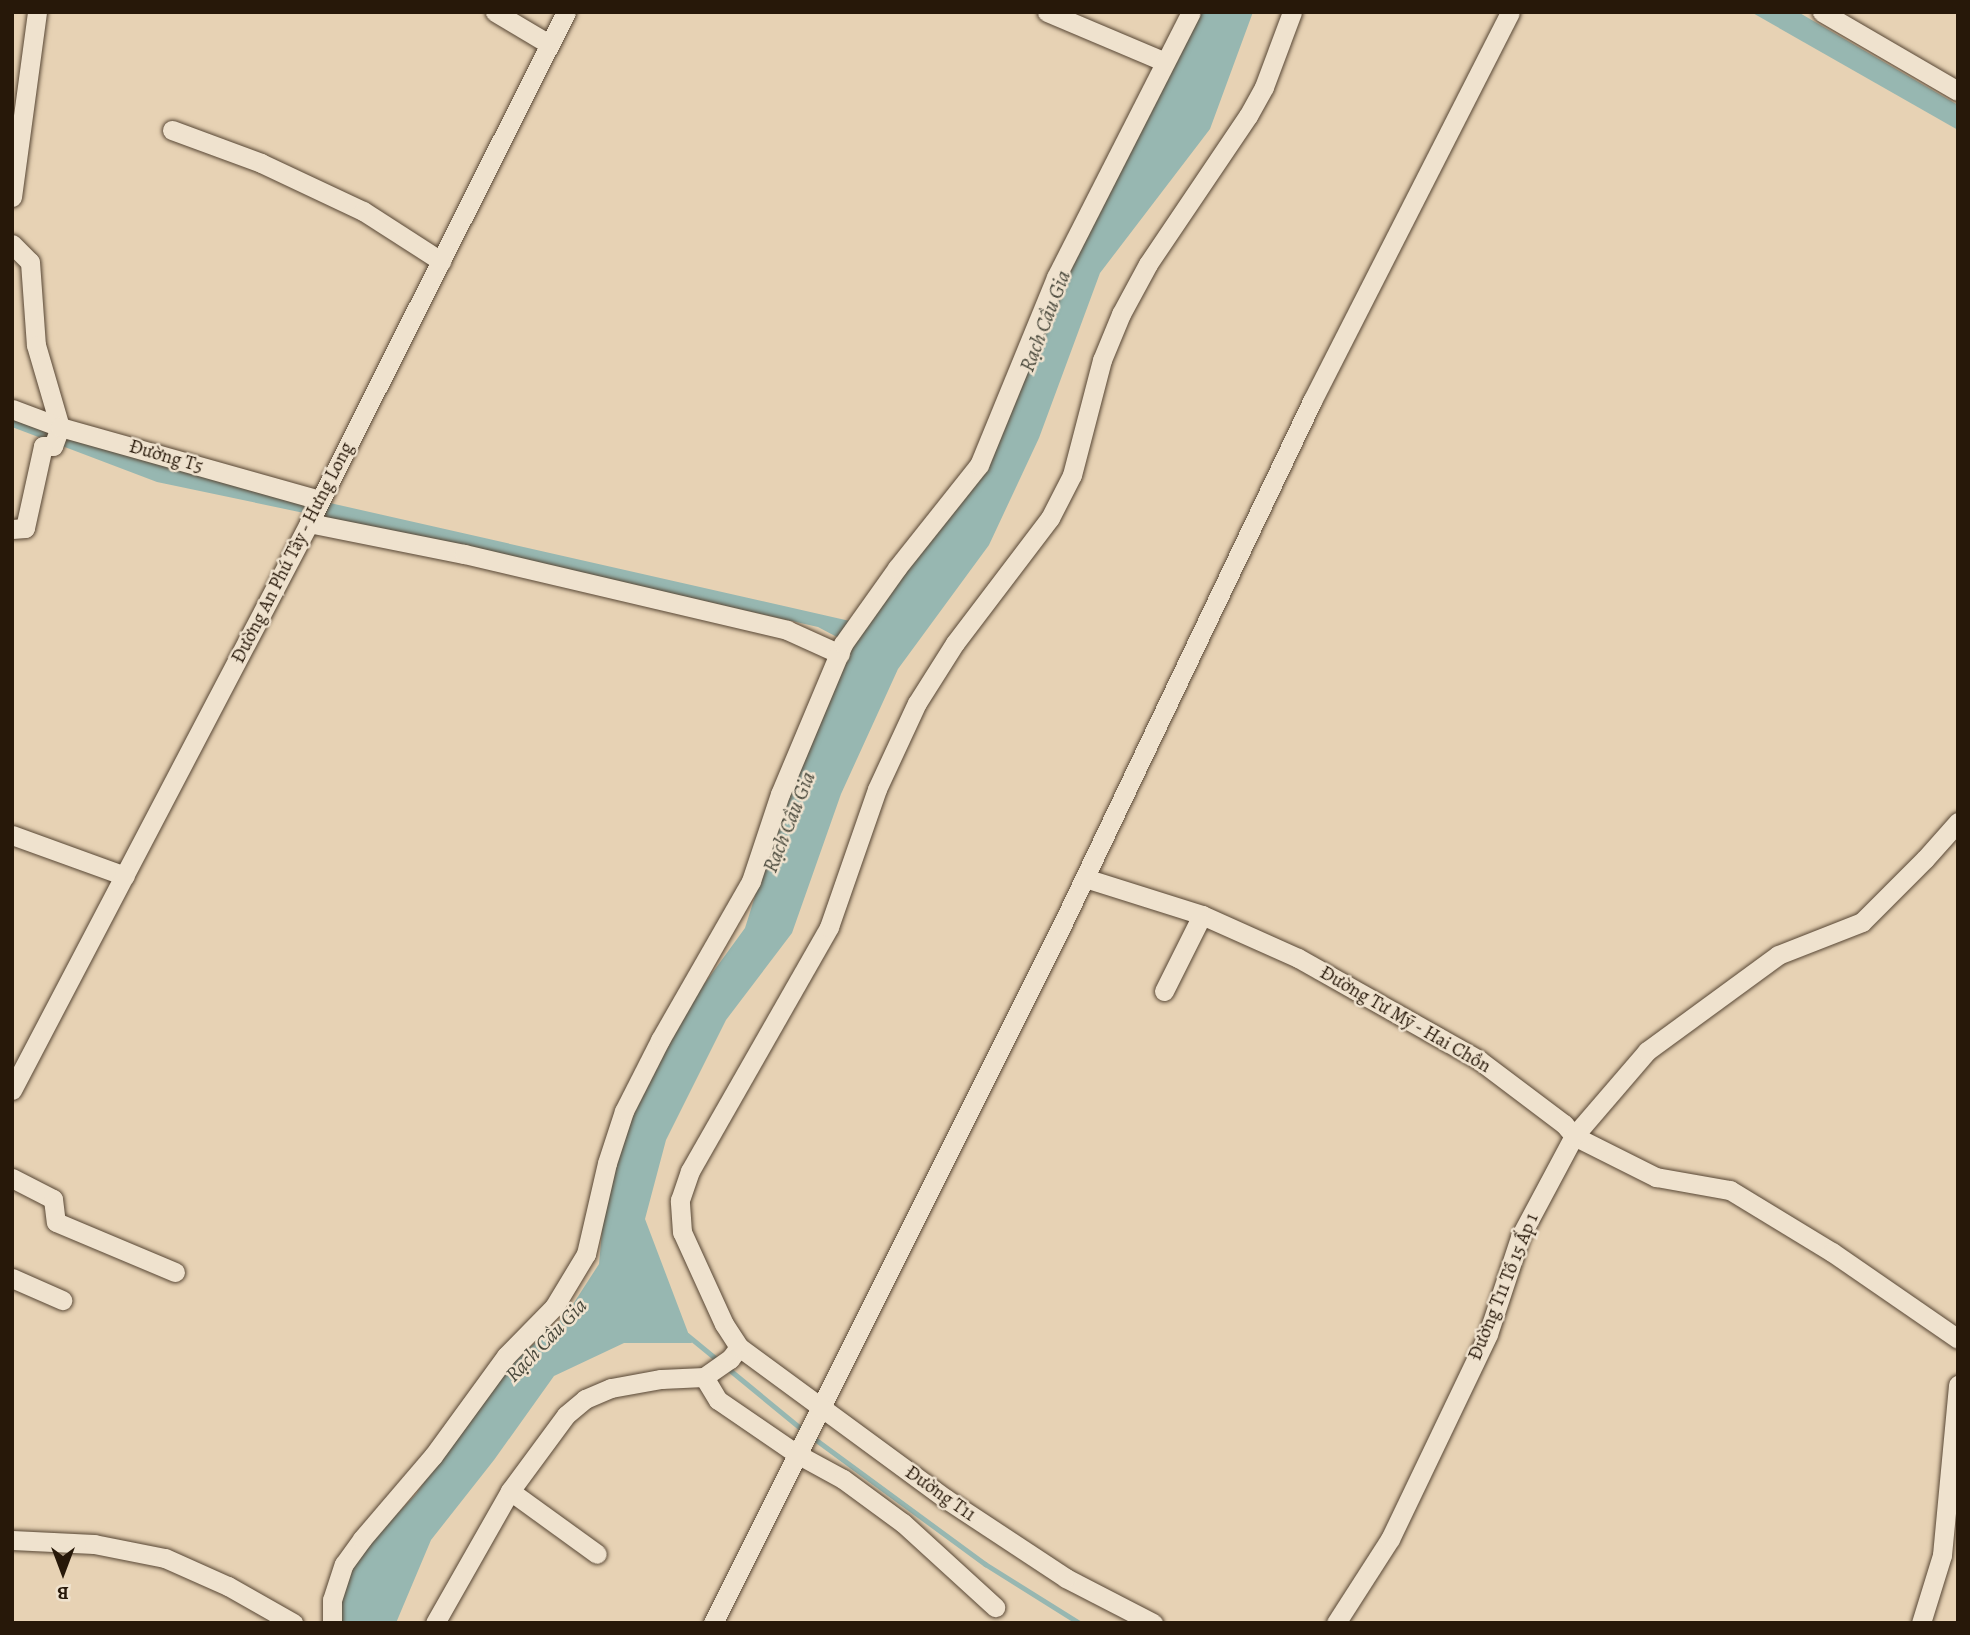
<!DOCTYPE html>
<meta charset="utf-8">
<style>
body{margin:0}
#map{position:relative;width:1970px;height:1635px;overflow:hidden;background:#e7d2b4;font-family:Alegreya,serif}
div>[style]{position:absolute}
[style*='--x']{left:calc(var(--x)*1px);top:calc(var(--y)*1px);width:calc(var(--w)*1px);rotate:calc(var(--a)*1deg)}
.water>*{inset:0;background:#97b7b1}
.stream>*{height:5px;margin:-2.5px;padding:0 2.5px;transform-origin:2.5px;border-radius:2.5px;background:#97b7b1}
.roads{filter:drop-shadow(0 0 2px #574634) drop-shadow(0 0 2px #574634)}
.minor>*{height:19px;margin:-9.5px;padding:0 9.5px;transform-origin:9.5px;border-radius:9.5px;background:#efe2ce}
span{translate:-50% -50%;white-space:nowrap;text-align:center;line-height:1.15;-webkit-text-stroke:5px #efe2ce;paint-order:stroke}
.street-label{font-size:19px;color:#271809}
.water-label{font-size:21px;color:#49483b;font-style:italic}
.frame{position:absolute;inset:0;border:14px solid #271809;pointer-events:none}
.north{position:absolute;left:28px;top:1537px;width:70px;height:70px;-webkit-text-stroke:5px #efe2ce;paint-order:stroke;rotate:180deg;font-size:19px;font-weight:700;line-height:28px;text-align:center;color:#271809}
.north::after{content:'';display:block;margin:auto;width:24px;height:32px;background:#271809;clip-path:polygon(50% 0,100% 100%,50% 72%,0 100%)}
</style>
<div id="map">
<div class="water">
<i style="clip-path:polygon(1200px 12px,1253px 12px,1210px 129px,1100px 273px,1039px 438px,989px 545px,898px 669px,841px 794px,792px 933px,726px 1020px,666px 1140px,645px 1219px,692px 1343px,624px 1343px,554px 1376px,494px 1460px,431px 1540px,396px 1623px,338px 1623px,336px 1599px,354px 1559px,416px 1494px,495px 1379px,566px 1315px,599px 1264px,607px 1176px,630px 1116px,673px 1027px,745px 928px,787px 795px,852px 645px,818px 627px,489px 552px,157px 482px,12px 427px,12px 415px,264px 488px,863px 624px,992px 457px,1072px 254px)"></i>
<i style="clip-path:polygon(1751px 12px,1798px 12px,1958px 105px,1958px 130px)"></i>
</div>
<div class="stream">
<i style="--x:687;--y:1335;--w:151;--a:39.4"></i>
<i style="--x:812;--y:1437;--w:215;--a:36.3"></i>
<i style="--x:985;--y:1564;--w:111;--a:32.1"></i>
</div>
<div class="roads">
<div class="minor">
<i style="--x:495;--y:12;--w:63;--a:30.7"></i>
<i style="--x:1047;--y:12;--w:126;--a:22.9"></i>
<i style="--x:1822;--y:12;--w:157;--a:30.2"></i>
<i style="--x:172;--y:130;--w:95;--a:20.3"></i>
<i style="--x:261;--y:163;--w:113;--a:25.2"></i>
<i style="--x:363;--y:211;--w:93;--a:32.7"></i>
<i style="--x:12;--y:197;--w:187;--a:-82.3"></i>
<i style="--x:12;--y:244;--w:25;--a:45"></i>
<i style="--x:30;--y:262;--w:83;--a:85.9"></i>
<i style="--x:36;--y:345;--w:85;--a:73.7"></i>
<i style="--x:60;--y:427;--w:20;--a:110"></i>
<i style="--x:53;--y:446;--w:10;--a:180"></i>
<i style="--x:43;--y:446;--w:84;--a:102.4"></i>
<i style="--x:25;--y:528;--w:13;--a:176"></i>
<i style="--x:12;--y:409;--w:51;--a:20.6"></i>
<i style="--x:60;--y:427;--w:270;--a:15.7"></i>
<i style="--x:309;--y:523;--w:158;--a:11.3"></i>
<i style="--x:464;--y:554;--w:332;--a:13.2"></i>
<i style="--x:787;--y:630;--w:58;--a:24.4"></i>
<i style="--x:12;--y:835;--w:120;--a:19.9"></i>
<i style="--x:1085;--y:878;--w:123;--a:17.5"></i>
<i style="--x:1202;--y:915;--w:105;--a:24.1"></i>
<i style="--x:1298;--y:958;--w:208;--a:29.4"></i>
<i style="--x:1479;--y:1060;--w:106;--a:37"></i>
<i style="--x:1564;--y:1124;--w:16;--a:50"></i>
<i style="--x:1574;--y:1136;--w:92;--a:26.6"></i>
<i style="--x:1656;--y:1177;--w:75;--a:10"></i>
<i style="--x:1730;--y:1190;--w:119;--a:31.3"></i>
<i style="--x:1832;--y:1252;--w:153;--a:34.6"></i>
<i style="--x:1164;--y:991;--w:85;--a:-63.4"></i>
<i style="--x:12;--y:1090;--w:640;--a:-62.35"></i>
<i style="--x:309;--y:523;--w:572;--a:-63.3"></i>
<i style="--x:12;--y:1178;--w:46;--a:27.1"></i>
<i style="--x:53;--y:1199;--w:23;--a:83"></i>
<i style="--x:56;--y:1222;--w:129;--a:22.8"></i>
<i style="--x:12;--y:1278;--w:55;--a:23.7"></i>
<i style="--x:704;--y:1377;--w:27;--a:59"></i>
<i style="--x:718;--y:1400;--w:96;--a:34.4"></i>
<i style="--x:797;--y:1454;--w:52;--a:28.5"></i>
<i style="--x:843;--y:1479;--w:74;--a:36.3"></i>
<i style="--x:903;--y:1523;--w:125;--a:42.4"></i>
<i style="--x:510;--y:1491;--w:107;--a:35.9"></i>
<i style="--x:12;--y:1540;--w:82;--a:2.8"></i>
<i style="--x:94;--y:1544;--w:72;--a:11.2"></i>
<i style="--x:165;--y:1558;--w:69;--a:24"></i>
<i style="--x:228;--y:1586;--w:75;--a:29.6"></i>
<i style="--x:332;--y:1623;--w:23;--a:-90"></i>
<i style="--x:332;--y:1600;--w:38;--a:-72"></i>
<i style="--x:344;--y:1564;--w:31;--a:-54"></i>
<i style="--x:362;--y:1539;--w:109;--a:-49.5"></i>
<i style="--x:433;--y:1456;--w:124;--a:-53.9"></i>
<i style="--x:506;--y:1356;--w:69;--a:-45.6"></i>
<i style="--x:554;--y:1307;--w:62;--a:-58.9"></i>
<i style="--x:586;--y:1254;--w:93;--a:-77"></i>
<i style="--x:607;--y:1163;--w:55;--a:-71.9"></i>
<i style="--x:624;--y:1111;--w:80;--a:-63.1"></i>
<i style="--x:660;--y:1040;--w:183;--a:-60.2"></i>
<i style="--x:751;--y:881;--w:92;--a:-71.6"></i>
<i style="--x:780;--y:794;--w:163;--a:-67.2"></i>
<i style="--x:843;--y:644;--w:93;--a:-54.6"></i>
<i style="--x:897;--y:568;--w:132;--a:-51.5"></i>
<i style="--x:979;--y:465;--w:203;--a:-67.7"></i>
<i style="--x:1056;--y:277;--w:297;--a:-63"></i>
<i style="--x:435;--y:1623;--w:152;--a:-60.4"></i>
<i style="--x:510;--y:1491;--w:94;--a:-53.6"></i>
<i style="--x:566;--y:1415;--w:25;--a:-40"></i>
<i style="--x:585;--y:1399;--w:28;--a:-23"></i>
<i style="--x:611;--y:1388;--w:51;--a:-10.2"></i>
<i style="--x:661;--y:1379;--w:43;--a:-2.7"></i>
<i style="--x:704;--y:1377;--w:32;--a:-35"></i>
<i style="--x:730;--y:1359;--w:15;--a:-53"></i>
<i style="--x:713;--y:1623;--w:780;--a:-63.43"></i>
<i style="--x:1062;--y:925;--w:581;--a:-64.49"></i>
<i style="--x:1312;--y:401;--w:436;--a:-63"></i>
<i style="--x:1153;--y:1623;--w:98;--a:-152.7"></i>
<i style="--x:1066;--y:1578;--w:144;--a:-146.6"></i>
<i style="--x:946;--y:1499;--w:257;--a:-143.7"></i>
<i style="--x:739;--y:1347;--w:27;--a:-123"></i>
<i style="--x:724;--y:1324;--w:101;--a:-114.5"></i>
<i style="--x:682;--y:1232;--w:32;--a:-94"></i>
<i style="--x:680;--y:1200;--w:31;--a:-71"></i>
<i style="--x:690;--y:1171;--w:281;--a:-60.3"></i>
<i style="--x:829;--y:927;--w:146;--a:-70.8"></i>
<i style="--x:877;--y:789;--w:95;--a:-65.1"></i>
<i style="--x:917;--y:703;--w:71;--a:-57.7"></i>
<i style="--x:955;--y:643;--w:157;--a:-52.8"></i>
<i style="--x:1050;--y:518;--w:48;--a:-62.9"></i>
<i style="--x:1072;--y:475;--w:119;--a:-75.4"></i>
<i style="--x:1102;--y:360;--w:50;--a:-67.6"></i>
<i style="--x:1121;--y:314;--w:57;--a:-61.6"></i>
<i style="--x:1148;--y:264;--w:179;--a:-56"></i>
<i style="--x:1248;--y:116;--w:33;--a:-61"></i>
<i style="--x:1264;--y:87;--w:80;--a:-69.5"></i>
<i style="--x:1336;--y:1623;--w:100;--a:-57.3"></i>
<i style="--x:1390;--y:1539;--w:227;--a:-64.4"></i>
<i style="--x:1488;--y:1334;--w:102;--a:-71.7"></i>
<i style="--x:1520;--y:1237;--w:115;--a:-61.9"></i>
<i style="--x:1574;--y:1136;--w:112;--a:-49.3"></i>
<i style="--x:1647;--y:1051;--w:162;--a:-36.2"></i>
<i style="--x:1778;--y:955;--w:90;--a:-21.4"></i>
<i style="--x:1862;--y:922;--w:89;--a:-45"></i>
<i style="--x:1925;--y:859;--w:50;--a:-48.3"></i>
<i style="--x:1921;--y:1623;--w:71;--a:-72.8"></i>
<i style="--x:1942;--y:1555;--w:171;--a:-84.6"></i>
</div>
</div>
<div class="street-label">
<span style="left:166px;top:457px;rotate:16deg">Đường T5</span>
<span style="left:293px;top:553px;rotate:-63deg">Đường An Phú Tây - Hưng Long</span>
<span style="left:1405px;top:1020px;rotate:30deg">Đường Tư Mỹ - Hai Chồn</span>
<span style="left:1504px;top:1287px;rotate:-68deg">Đường T11 Tổ 15 Ấp 1</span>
<span style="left:940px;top:1494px;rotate:35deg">Đường T11</span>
</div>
<div class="water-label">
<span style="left:1045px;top:321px;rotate:-69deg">Rạch Cầu Gia</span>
<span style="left:789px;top:822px;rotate:-68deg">Rạch Cầu Gia</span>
<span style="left:546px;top:1340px;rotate:-46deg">Rạch Cầu Gia</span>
</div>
<div class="frame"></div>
<div class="north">B</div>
</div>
